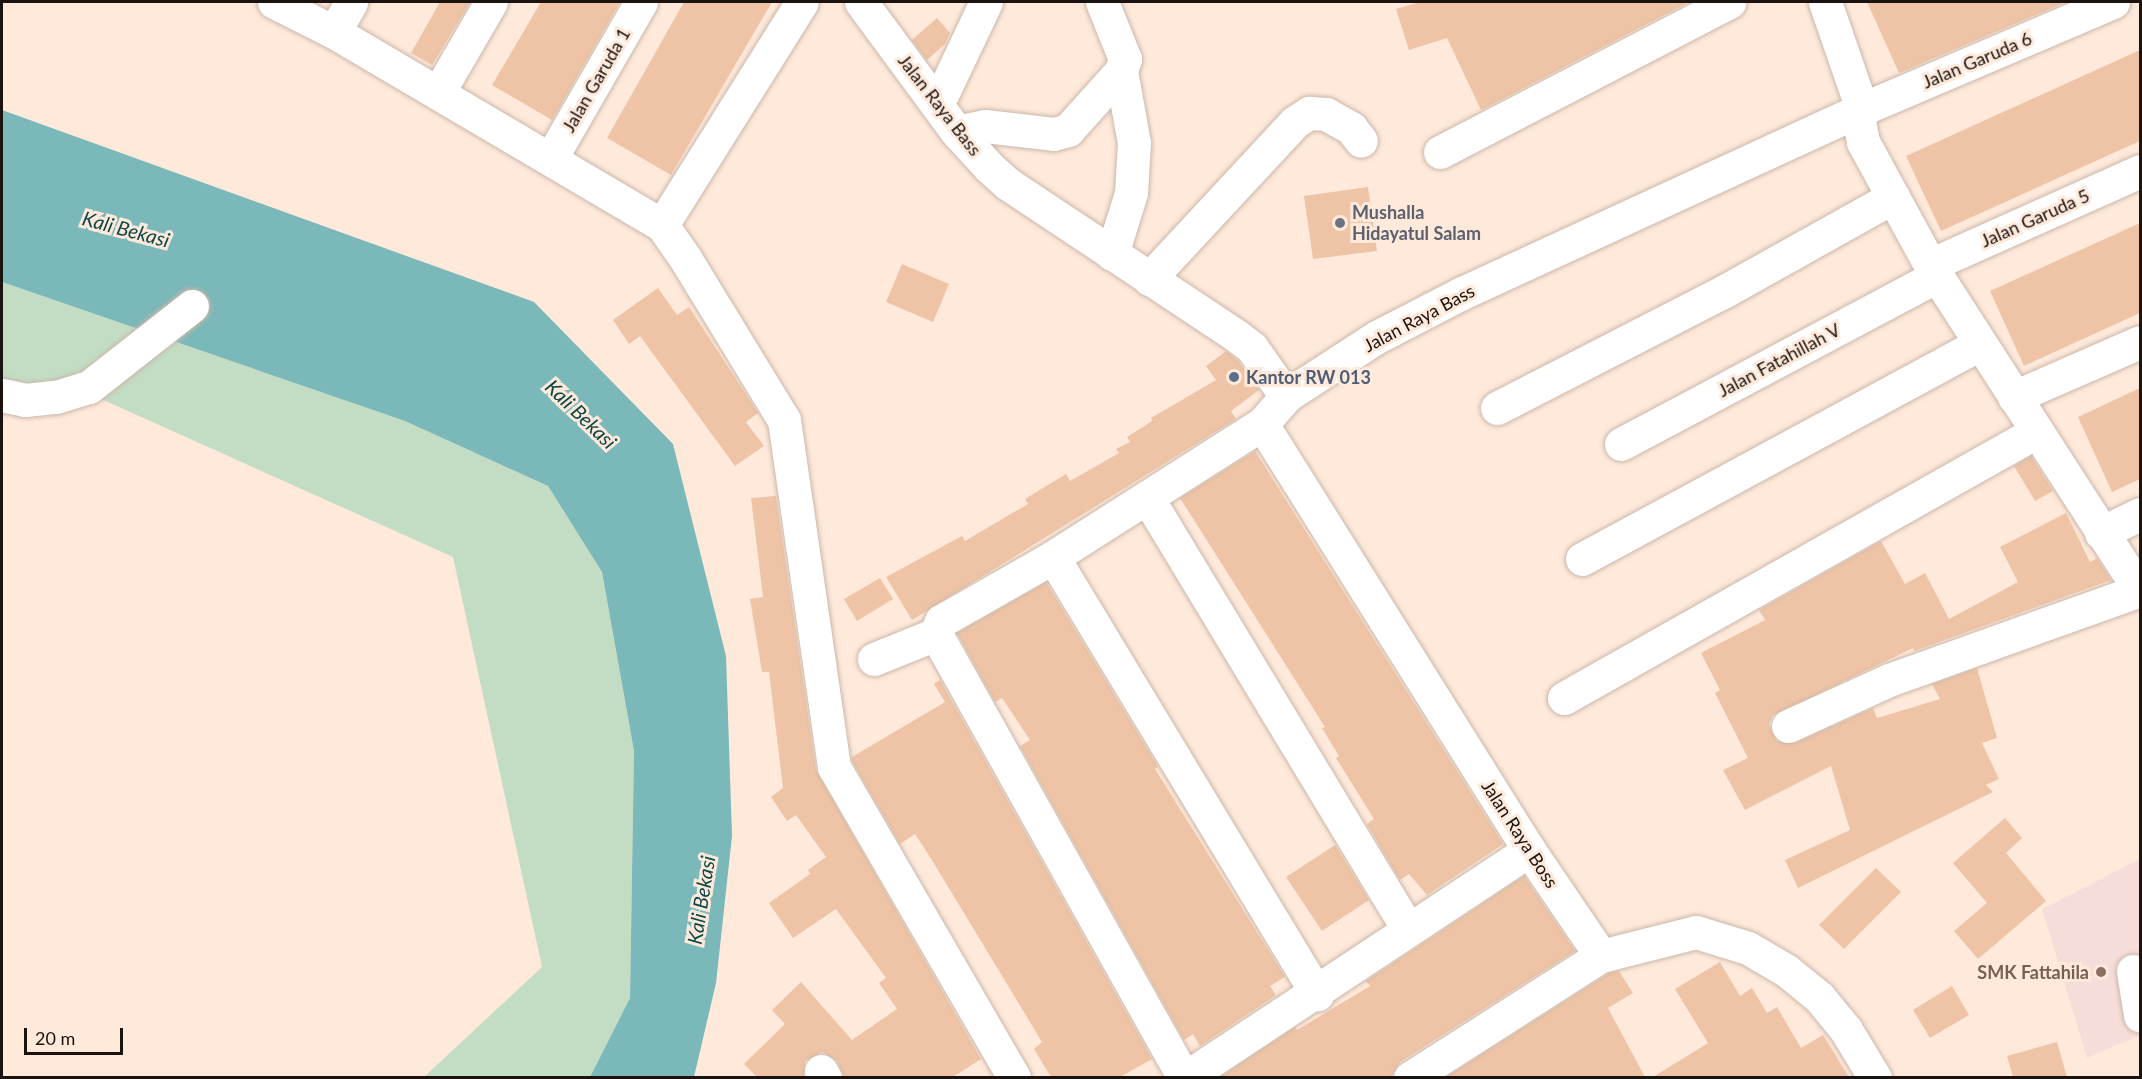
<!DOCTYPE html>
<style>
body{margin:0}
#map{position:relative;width:2142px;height:1079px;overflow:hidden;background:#fee9db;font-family:Lato,sans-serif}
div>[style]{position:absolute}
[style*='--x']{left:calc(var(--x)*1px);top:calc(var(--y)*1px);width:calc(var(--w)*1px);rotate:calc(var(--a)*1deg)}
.education>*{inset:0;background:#f7ddda}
.green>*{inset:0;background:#c2ddc4}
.water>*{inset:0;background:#7ab8b9}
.building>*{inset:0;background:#efc4a6}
.roads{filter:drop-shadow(0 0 2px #cbb7a9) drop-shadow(0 0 2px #cbb7a9)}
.minor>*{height:33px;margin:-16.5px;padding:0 16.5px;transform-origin:16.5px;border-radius:16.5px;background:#fff}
.dots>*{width:16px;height:16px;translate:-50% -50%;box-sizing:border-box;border:3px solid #fee9db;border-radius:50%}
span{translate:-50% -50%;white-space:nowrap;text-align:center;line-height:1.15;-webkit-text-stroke:6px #fee9db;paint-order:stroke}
.street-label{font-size:18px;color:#1a130f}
.worship-label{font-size:18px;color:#5b616d;font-weight:700}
.left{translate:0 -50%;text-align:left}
.service-label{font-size:18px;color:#4e5e75;font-weight:700}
.education-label{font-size:18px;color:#785e54;font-weight:700}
.right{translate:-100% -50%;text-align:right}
.water-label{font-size:20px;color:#0c4647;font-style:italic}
.frame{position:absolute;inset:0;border:3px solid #1a130f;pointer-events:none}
.scale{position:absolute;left:24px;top:1028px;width:99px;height:27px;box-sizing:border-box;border:3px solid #1a130f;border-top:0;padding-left:8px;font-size:18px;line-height:21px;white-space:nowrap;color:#1a130f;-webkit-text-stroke:4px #fee9db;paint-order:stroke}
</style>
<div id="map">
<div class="education">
<i style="clip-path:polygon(2140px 859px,2140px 1035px,2087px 1058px,2042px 909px)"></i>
</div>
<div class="green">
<i style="clip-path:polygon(2px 282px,405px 421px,548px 486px,602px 572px,634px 751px,630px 998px,590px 1077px,424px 1077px,542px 967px,453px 557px,90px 394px,2px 395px)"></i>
</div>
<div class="water">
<i style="clip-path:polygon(2px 110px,534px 302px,673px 444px,726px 656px,732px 836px,716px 983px,694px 1077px,590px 1077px,630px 998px,634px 751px,602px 572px,548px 486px,405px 421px,2px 282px)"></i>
</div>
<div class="building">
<i style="clip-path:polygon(440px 2px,470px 2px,432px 65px,411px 53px)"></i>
<i style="clip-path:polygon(541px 2px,620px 2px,552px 120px,492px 85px)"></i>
<i style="clip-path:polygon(684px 2px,772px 2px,671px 175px,607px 138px)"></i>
<i style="clip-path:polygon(1420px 2px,1689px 2px,1481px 110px,1447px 38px,1409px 50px,1396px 9px)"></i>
<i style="clip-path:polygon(1867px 2px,2066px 2px,1899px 73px)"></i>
<i style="clip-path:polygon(937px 18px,950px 33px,945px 44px,927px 60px,912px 40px)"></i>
<i style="clip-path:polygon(2140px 50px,2140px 141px,1941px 231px,1906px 156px)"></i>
<i style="clip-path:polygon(1368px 187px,1377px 251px,1313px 259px,1304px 196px)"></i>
<i style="clip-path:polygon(2140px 223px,2140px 313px,2024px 366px,1990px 291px)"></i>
<i style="clip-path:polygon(902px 264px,949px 284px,933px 322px,886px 302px)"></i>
<i style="clip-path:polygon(658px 288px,677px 315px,689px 307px,758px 413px,746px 422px,764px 446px,735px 466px,640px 336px,629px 344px,613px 320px)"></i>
<i style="clip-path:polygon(1226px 351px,1238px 361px,1259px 390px,1231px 411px,1236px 419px,912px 620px,886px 577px,962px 536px,965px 541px,1028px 504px,1025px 499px,1066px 474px,1070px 481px,1119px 453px,1116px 449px,1130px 442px,1127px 437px,1152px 421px,1151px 418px,1216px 380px,1206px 366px)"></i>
<i style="clip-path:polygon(2140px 388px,2140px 479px,2112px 492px,2078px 417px)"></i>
<i style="clip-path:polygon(1255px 451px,1503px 844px,1427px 895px,1409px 874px,1400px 880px,1367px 824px,1374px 819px,1336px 758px,1339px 756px,1322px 728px,1325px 727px,1180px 498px)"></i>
<i style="clip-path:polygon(2031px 456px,2053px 491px,2035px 501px,2014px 466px)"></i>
<i style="clip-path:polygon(776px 496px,816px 770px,981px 1059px,953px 1077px,844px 1077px,837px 1061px,822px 1052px,805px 1061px,804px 1077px,757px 1077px,744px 1064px,785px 1024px,772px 1010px,801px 982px,852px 1040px,897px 1009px,879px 983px,886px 978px,836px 909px,793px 938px,769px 903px,810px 874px,808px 870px,826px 857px,796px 815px,787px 821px,771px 797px,783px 788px,769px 672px,762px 672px,750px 599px,763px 597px,751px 498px)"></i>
<i style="clip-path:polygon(2066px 513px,2090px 562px,2097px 558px,2111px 580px,1914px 651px,1913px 648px,1772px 716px,1769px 725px,1777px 741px,1795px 743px,1873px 708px,1877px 718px,1940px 699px,1932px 684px,1977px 668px,1997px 738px,1982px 743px,1999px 779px,1986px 785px,1993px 792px,1798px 888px,1785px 860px,1850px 830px,1831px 766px,1745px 810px,1723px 770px,1748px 758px,1715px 693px,1720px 690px,1701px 653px,1765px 620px,1759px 610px,1881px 541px,1905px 584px,1925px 573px,1949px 619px,2018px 582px,2000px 547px)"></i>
<i style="clip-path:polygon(880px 578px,893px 599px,857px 621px,844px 599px)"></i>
<i style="clip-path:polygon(1046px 582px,1158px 767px,1155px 769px,1285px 977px,1270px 986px,1276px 995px,1200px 1046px,1193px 1034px,1184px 1040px,1020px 746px,1030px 740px,1002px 698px,995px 702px,957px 633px)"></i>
<i style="clip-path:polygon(940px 680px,1152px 1059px,1120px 1077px,1051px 1077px,1034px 1049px,1042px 1042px,930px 857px,915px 834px,900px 844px,852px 761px,852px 757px,945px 702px,934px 684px)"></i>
<i style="clip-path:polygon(2005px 818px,2022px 838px,2006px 853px,2046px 901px,1978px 959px,1954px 931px,1987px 903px,1953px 863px)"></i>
<i style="clip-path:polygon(1335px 845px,1369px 900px,1322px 931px,1286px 877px)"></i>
<i style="clip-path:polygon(1876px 868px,1901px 892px,1844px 949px,1819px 925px)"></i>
<i style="clip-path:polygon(1524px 876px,1575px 951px,1400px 1062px,1391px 1077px,1220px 1077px,1295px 1027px,1297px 1030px,1370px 986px,1366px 981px)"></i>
<i style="clip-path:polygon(1720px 962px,1740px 996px,1752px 988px,1767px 1013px,1777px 1007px,1801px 1048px,1823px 1035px,1849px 1077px,1653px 1077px,1708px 1043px,1675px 989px)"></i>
<i style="clip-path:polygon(1619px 971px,1633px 993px,1608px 1008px,1645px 1077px,1446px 1077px,1609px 973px)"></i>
<i style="clip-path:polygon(1952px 986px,1969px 1015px,1930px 1038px,1913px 1010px)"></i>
<i style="clip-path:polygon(2057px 1042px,2067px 1077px,2013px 1077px,2007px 1056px)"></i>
</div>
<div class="roads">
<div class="minor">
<i style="--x:274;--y:2;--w:67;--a:26.6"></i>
<i style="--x:334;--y:32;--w:381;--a:30.5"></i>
<i style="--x:662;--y:225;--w:40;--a:55.1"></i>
<i style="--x:685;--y:258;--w:190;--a:58.6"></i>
<i style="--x:784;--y:420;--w:351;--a:81.8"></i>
<i style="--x:834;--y:767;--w:359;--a:59.9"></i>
<i style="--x:861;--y:2;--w:162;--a:53.6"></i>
<i style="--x:957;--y:132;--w:47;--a:47.6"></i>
<i style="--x:989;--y:167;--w:25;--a:42"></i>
<i style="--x:1008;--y:184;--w:276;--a:33.6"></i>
<i style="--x:1238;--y:337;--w:18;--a:38"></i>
<i style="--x:1252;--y:348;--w:59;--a:54.7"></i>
<i style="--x:2113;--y:2;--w:273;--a:156.9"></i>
<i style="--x:1862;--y:109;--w:12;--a:104"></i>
<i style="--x:1859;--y:121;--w:21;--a:79"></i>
<i style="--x:1863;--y:142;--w:140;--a:61.4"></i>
<i style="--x:1930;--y:265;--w:388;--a:57.2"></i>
<i style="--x:334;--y:32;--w:34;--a:-60"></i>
<i style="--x:438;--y:93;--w:105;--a:-59.8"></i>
<i style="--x:938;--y:103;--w:112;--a:-64.6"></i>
<i style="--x:957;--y:132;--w:29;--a:-12"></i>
<i style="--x:985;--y:126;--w:69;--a:6.6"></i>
<i style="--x:1054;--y:134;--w:15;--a:-16"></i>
<i style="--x:1068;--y:130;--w:79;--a:-48.1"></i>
<i style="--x:1121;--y:71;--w:13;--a:-72"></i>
<i style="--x:1125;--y:59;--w:61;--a:-112"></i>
<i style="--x:1440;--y:152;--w:326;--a:-27.4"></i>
<i style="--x:551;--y:158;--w:180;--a:-60"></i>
<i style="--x:662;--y:225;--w:263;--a:-57.9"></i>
<i style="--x:1112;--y:254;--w:64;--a:-72.7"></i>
<i style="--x:1131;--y:193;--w:50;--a:-86.6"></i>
<i style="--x:1134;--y:143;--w:73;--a:-100.2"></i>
<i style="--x:1930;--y:265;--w:230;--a:-24.1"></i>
<i style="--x:1149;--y:279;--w:214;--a:-47.1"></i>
<i style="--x:1295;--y:122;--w:17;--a:-33"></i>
<i style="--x:1309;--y:113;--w:17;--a:3"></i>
<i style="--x:1326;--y:114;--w:29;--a:29"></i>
<i style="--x:1351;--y:128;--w:16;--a:52"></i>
<i style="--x:2;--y:395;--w:24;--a:12"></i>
<i style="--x:25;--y:400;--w:31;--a:-6"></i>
<i style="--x:56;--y:397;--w:34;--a:-17"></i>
<i style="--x:89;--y:387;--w:131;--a:-38.2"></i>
<i style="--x:2014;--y:397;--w:137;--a:-23.6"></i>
<i style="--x:1497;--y:408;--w:254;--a:-27.2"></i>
<i style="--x:1723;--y:292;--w:195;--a:-29.2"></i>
<i style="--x:1262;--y:424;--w:503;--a:57.92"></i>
<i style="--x:1529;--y:850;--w:128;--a:55.8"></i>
<i style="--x:1621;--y:444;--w:358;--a:-28"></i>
<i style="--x:1147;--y:497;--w:505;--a:58.86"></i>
<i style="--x:2101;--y:533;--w:43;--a:-26"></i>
<i style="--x:1053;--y:557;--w:511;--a:58.86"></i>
<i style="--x:1582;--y:559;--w:452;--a:-28.4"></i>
<i style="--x:874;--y:659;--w:67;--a:-22"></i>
<i style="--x:1564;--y:698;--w:542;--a:-29.4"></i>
<i style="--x:1788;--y:726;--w:111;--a:-24.5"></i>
<i style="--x:1889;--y:680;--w:267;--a:-19.7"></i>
<i style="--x:2133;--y:971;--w:45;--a:81"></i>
<i style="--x:821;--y:1071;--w:8;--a:60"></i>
<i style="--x:1184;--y:1078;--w:509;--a:-119.19"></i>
<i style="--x:936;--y:634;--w:14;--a:-69"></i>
<i style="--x:941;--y:621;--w:129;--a:-29.7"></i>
<i style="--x:1053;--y:557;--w:248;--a:-32.5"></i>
<i style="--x:1262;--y:424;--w:37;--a:-49"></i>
<i style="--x:1286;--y:396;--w:108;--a:-33"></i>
<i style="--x:1377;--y:337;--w:96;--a:-27.4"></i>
<i style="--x:1462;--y:293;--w:440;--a:-24.7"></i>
<i style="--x:1862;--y:109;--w:113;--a:-109.1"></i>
<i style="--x:1185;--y:1078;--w:413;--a:-33.5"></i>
<i style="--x:1410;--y:1078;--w:227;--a:-32.6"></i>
<i style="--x:1601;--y:956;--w:98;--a:-14.2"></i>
<i style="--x:1696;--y:932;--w:54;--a:17.1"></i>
<i style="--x:1748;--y:948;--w:45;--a:30.5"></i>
<i style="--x:1787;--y:971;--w:41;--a:39.1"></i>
<i style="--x:1819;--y:997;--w:43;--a:50.7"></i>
<i style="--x:1846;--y:1030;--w:56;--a:58.9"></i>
</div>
</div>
<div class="dots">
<i style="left:1340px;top:223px;background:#6b7280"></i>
<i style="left:1234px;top:377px;background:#5c6f8a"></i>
<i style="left:2101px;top:972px;background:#8d6e63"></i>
</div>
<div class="street-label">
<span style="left:1977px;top:60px;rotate:-23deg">Jalan Garuda 6</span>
<span style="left:596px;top:80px;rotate:-60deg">Jalan Garuda 1</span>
<span style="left:940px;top:105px;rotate:52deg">Jalan Raya Bass</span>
<span style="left:2035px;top:218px;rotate:-24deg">Jalan Garuda 5</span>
<span style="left:1419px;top:318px;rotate:-28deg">Jalan Raya Bass</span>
<span style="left:1779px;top:360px;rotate:-28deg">Jalan Fatahillah V</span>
<span style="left:1520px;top:834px;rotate:57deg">Jalan Raya Boss</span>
</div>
<div class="worship-label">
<span class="left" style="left:1352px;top:223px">Mushalla<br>Hidayatul Salam</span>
</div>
<div class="service-label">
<span class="left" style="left:1246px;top:377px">Kantor RW 013</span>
</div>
<div class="education-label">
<span class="right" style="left:2089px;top:972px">SMK Fattahila</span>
</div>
<div class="water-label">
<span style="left:126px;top:229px;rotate:15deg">Kali Bekasi</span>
<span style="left:581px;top:414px;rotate:44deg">Kali Bekasi</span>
<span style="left:701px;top:900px;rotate:-81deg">Kali Bekasi</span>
</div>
<div class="frame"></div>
<div class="scale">20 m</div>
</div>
